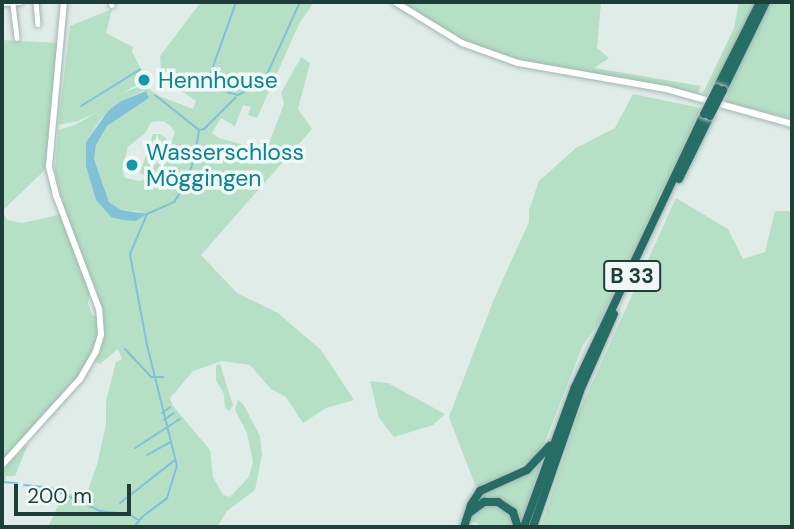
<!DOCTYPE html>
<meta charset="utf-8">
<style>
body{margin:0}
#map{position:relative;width:794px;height:529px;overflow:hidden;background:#dfece8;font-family:"DM Sans",sans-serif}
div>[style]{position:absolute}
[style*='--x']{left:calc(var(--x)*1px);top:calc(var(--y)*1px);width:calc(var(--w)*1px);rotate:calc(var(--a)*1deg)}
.green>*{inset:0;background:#b5e0c5}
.water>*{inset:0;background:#80c1d8}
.stream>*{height:2px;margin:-1px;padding:0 1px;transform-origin:1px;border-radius:1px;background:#80c1d8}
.roads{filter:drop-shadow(0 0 2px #a1b4b0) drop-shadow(0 0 2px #a1b4b0)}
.street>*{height:4.5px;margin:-2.25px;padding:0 2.25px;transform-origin:2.25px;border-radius:2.25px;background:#fff}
.secondary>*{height:6px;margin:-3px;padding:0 3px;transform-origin:3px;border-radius:3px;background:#fff}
.highway>*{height:8px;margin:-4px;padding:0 4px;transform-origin:4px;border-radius:4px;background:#266d66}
.bridges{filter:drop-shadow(0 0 2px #c0c9c8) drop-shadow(0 0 2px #c0c9c8)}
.highway-bridge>*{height:8px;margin:-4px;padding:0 4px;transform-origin:4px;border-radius:4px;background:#266d66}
.dots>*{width:19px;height:19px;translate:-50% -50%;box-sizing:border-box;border:4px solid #eff8f5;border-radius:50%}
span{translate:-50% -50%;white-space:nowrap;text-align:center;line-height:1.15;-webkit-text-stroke:7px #eff8f5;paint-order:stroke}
.shield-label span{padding:2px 5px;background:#eff8f5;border:2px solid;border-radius:5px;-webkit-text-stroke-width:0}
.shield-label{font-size:21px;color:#1e3e39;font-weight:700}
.culture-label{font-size:23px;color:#0d838f}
.left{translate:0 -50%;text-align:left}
.frame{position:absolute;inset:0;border:4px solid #1e3e39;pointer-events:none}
.scale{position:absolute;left:14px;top:484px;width:117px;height:32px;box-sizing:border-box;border:4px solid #1e3e39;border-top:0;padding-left:9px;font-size:21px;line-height:24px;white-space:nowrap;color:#1e3e39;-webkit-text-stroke:5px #eff8f5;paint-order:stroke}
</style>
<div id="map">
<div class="green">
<i style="clip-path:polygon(evenodd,201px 2px,314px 2px,299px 24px,257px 118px,248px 115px,251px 107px,243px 105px,235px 126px,221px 118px,212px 133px,219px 138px,266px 151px,284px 104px,281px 93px,301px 57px,310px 63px,298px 109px,312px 129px,201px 255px,237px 293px,278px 313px,321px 350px,354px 400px,326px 408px,303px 423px,286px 397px,271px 389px,250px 365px,222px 361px,193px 371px,170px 398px,173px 406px,210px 450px,213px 477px,223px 495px,230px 497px,249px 477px,253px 462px,247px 433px,235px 410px,238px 400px,243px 404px,260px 436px,262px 455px,255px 490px,227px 511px,217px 527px,48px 527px,65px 491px,90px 503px,94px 494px,88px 490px,97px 465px,106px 424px,106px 401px,116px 362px,122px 359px,118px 349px,100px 364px,95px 362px,101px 350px,103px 323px,90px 288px,88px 303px,92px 315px,98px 317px,99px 327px,96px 346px,88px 364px,70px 388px,2px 461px,2px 211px,7px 220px,22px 223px,58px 215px,62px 201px,67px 200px,62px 199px,55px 172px,58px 130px,75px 125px,97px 112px,78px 121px,58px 125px,70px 26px,112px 9px,106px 33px,133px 47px,132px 51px,143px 74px,139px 79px,141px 83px,120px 94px,143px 85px,159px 96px,193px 109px,196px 101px,180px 90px,183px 82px,161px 69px,160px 56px,201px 2px,143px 91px,149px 98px,107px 126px,96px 145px,94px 159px,109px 202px,121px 210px,143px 212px,111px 217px,96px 200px,86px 142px,100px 120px,121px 101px,143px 91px,201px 2px,163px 121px,171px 126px,175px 133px,161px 162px,155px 158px,167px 139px,160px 134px,153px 134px,140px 173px,150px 178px,139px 181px,125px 178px,122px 169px,128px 147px,146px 132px,151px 122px,163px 121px)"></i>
<i style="clip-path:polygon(405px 2px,601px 2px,597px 48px,609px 58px,594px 68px,701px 86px,698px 93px,507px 57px,457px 38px,404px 6px)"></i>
<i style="clip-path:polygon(739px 2px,756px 2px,708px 96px,703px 93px,734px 28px)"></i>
<i style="clip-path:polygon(770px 2px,792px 2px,792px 119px,723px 101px)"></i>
<i style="clip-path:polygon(2px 40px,59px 43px,49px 166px,2px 211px)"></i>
<i style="clip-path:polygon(633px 94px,701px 108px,600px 321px,583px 345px,546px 439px,534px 458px,480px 487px,475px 485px,449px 417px,494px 299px,529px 222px,529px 210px,539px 181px,576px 148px,615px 128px)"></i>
<i style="clip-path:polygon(676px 198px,728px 229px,743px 259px,765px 252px,775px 211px,792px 211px,792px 527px,541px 527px,579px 412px)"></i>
<i style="clip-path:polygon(220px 364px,233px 405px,229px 411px,225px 408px,224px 394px,216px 380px,216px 365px)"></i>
<i style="clip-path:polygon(370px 381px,388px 383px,445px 414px,433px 425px,394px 437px,379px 418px)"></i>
<i style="clip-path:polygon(28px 444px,15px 476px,6px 476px,2px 490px,2px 471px)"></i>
<i style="clip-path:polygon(542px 460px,521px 525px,505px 502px,473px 507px,482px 493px,533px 468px)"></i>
<i style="clip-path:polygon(491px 503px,507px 509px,516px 527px,484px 527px,469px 520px,480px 507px)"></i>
</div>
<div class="water">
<i style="clip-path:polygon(146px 91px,149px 98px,107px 126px,96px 145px,94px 159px,109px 202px,121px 210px,147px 214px,136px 221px,123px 220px,111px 217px,96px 200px,86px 166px,86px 142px,108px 111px,121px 101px)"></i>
</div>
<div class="stream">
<i style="--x:209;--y:78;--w:81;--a:-70.4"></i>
<i style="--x:188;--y:81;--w:52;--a:15.6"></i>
<i style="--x:238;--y:95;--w:30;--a:-28"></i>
<i style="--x:264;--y:81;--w:87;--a:-65.5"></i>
<i style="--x:155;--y:95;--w:56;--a:38.5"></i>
<i style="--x:199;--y:130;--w:5;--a:-11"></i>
<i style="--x:204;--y:129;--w:45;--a:-45"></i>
<i style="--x:81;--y:106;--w:70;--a:-31.7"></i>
<i style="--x:125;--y:349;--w:38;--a:47"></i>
<i style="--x:151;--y:377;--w:12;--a:0"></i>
<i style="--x:162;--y:413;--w:10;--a:-37"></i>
<i style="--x:164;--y:420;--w:12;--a:-35"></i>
<i style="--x:135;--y:448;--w:54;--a:-32.8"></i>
<i style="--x:147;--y:455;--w:26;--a:-29"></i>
<i style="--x:2;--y:482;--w:15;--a:4"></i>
<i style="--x:24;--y:485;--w:27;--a:6"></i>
<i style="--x:51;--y:488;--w:54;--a:25.1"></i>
<i style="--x:100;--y:511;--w:28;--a:6"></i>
<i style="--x:128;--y:514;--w:13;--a:29"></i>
<i style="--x:120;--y:503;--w:70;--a:-38"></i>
<i style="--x:134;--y:527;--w:13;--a:-51"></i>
<i style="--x:142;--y:517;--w:31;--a:-37"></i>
<i style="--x:167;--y:498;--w:34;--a:-73"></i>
<i style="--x:177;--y:466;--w:125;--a:-103.9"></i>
<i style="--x:147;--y:345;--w:93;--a:-100.6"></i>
<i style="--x:130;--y:254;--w:43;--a:-67"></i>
<i style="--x:147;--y:214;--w:30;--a:-24"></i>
<i style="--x:174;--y:202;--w:18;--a:-56"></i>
<i style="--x:184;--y:187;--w:30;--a:-70"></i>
<i style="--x:194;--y:159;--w:29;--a:-80"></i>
</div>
<div class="roads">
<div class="street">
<i style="--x:36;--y:2;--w:22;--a:85"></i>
<i style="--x:111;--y:2;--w:3;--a:72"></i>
<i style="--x:2;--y:3;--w:18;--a:-3"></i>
<i style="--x:13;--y:5;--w:33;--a:83"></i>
</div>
<div class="secondary">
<i style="--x:395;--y:2;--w:79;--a:31.5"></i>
<i style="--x:462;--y:43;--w:59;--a:19.7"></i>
<i style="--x:518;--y:63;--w:150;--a:10"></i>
<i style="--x:666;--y:89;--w:131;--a:15.5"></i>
<i style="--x:2;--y:465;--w:116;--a:-47.8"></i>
<i style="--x:80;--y:379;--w:32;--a:-60"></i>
<i style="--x:96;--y:351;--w:17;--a:-73"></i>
<i style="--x:101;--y:335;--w:26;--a:-94"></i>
<i style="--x:99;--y:309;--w:122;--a:-110.7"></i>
<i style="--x:56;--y:195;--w:30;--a:-104"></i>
<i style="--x:49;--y:166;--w:165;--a:-84.8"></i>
</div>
<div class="highway">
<i style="--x:717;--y:88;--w:94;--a:-63.4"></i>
<i style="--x:723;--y:90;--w:98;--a:-64"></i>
<i style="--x:679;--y:179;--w:70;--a:-63.8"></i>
<i style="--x:469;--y:513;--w:19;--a:-36"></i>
<i style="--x:484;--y:502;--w:14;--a:0"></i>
<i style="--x:498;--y:502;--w:18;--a:34"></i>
<i style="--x:513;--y:512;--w:16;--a:72"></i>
<i style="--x:464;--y:527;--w:23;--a:-72"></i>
<i style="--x:471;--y:505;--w:17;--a:-57"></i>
<i style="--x:480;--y:491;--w:51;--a:-24.1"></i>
<i style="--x:527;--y:470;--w:33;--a:-47"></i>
<i style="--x:524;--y:527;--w:149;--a:-70"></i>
<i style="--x:575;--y:387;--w:302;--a:-64.7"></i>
<i style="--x:533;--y:527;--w:144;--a:-70.9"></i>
<i style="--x:580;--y:391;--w:84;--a:-66.2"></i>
</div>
</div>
<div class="bridges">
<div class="highway-bridge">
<i style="--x:704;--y:114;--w:29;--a:-63"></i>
<i style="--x:710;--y:116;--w:29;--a:-63"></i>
</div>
</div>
<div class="dots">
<i style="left:144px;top:80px;background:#0f9aa8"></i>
<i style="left:132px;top:165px;background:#0f9aa8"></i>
</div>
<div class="shield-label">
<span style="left:632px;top:276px">B 33</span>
</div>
<div class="culture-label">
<span class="left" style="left:158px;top:80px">Hennhouse</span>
<span class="left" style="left:146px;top:165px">Wasserschloss<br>Möggingen</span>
</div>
<div class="frame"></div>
<div class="scale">200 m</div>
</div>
